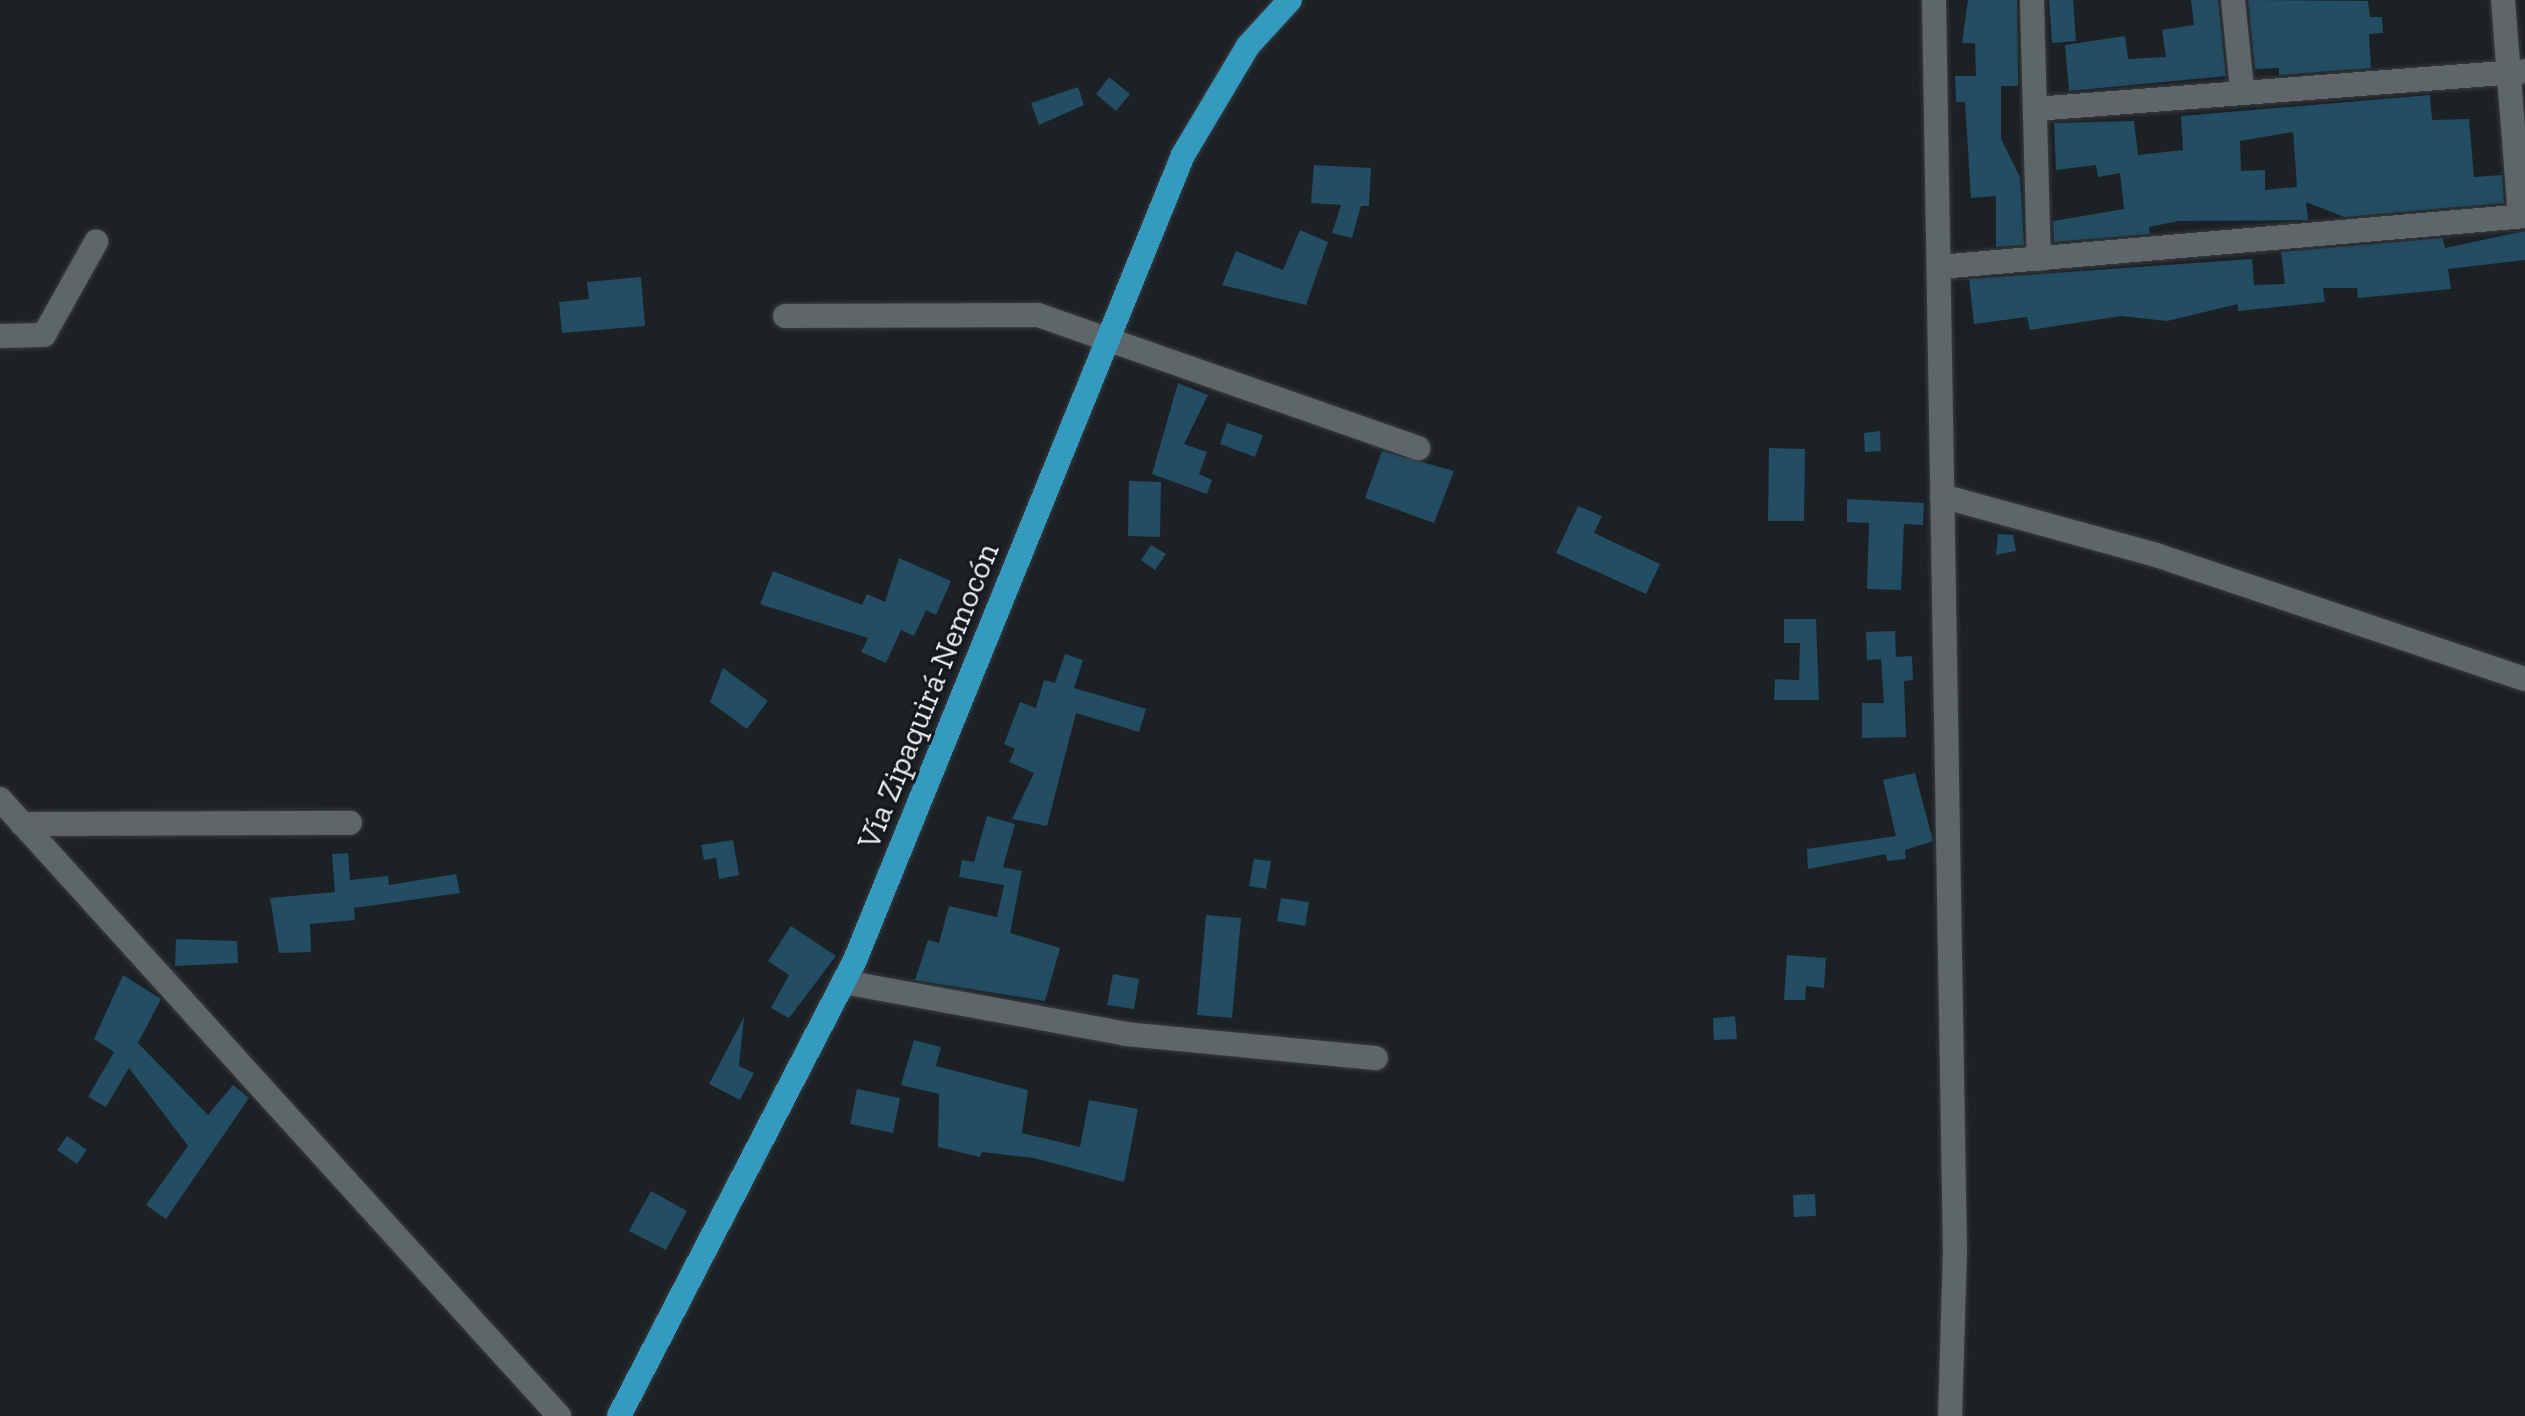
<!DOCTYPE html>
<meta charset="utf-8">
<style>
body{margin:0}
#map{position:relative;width:2525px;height:1416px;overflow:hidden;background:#1b2125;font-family:"Zilla Slab",serif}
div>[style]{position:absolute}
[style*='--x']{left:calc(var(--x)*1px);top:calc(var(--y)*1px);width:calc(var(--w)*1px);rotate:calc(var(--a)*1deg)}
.building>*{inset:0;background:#224d62}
.roads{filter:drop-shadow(0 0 2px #383d40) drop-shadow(0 0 2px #383d40)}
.minor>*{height:24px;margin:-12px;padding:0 12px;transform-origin:12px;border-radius:12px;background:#5e666a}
.major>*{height:24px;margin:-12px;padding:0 12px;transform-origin:12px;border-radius:12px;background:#359abf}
span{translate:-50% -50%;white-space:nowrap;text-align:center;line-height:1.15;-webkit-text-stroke:6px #12181b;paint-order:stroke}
.street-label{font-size:32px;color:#ebeff2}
</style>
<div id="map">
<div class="building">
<i style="clip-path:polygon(1968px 0,2017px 0,2018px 86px,2001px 86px,2001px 139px,2020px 177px,2024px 245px,1996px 247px,1996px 196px,1971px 198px,1965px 102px,1956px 102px,1955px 76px,1976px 76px,1975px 43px,1962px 43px)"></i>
<i style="clip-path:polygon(2049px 0,2073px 0,2076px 41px,2052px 43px)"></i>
<i style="clip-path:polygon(2191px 0,2218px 0,2226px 76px,2069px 91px,2065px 45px,2125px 36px,2128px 59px,2166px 57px,2162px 30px,2194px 25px)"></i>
<i style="clip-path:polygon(2248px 0,2368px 1px,2370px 17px,2382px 17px,2383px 33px,2369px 34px,2371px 68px,2279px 75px,2279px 68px,2255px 69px)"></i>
<i style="clip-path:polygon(1109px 77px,1130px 94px,1116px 111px,1096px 94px)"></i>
<i style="clip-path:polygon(1078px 87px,1084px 105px,1039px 125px,1031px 103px)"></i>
<i style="clip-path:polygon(evenodd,2430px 95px,2432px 120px,2469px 119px,2474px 177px,2502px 175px,2504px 203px,2344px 217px,2306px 202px,2308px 220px,2179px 221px,2149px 227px,2150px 234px,2054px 242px,2053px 221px,2124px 209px,2120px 173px,2098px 177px,2096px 165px,2056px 170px,2054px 123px,2134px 121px,2138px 155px,2183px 150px,2181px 116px,2430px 95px,2293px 132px,2297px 187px,2265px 190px,2265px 170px,2241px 171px,2240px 141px,2293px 132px)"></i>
<i style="clip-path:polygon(1314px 165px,1371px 168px,1369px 206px,1361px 206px,1352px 238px,1332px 233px,1341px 205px,1311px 203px)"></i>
<i style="clip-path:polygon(1300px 230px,1328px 242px,1306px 305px,1222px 285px,1236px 251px,1283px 270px)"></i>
<i style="clip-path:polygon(2525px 231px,2525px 260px,2448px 269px,2451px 289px,2358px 298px,2357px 288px,2323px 288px,2325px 302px,2238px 311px,2238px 304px,2167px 321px,2121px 316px,2030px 330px,2027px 317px,1974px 324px,1969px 279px,2252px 259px,2254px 285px,2285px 284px,2281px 252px,2443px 238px,2445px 248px)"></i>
<i style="clip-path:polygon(641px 277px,645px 326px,562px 333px,559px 302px,589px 299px,587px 282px)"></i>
<i style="clip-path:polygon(1178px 383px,1208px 395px,1184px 444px,1207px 452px,1199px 474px,1212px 480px,1207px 494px,1152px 474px)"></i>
<i style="clip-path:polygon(1227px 423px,1263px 435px,1255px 457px,1220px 444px)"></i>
<i style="clip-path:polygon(1880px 431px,1881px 451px,1865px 452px,1864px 433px)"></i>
<i style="clip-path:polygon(1769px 448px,1805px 449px,1804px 521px,1768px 521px)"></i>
<i style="clip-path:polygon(1382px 451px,1454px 471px,1434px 523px,1365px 498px)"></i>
<i style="clip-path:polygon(1129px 481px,1161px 482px,1160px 537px,1128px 536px)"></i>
<i style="clip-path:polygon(1847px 499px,1924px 503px,1923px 525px,1904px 524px,1901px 590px,1867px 589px,1869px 523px,1847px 522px)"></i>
<i style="clip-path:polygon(1578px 506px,1602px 516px,1594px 533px,1660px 564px,1646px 594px,1556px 553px)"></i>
<i style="clip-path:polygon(1998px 534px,2013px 535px,2016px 551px,1996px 555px)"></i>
<i style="clip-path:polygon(1151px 545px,1166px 554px,1155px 570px,1141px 560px)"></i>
<i style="clip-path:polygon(899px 558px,951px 581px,936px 615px,926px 610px,914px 636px,901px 630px,886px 663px,861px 652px,868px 638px,760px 604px,773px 571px,862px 605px,867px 594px,885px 602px)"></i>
<i style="clip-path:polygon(1784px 619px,1816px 619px,1819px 700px,1774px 700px,1775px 679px,1799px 680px,1800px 643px,1784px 643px)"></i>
<i style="clip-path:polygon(1895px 631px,1896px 657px,1912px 656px,1913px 680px,1904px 681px,1906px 737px,1862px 738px,1862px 703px,1884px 703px,1881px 659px,1867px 660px,1866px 632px)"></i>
<i style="clip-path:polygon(1065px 654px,1083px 660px,1074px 688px,1146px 709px,1139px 732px,1076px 713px,1047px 826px,1012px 819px,1034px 773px,1009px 762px,1015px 749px,1004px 744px,1020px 702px,1036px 708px,1044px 680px,1055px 683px)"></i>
<i style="clip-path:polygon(723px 668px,768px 701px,747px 729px,710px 702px)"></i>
<i style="clip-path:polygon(1915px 773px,1933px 841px,1905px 850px,1906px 859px,1887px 861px,1886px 854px,1808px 869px,1807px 849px,1896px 836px,1883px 780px)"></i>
<i style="clip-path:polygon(987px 816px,1015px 824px,1003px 867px,1022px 871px,1010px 933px,1060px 948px,1045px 1001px,915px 980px,928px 940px,939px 943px,949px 906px,997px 917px,1004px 885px,959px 877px,962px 860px,974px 862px)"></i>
<i style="clip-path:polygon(733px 840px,739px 875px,719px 879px,716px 858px,704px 860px,701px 845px)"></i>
<i style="clip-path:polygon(348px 853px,350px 880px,388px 876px,389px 885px,456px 874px,460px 893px,354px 908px,355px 920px,310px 924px,311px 952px,279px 953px,270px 898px,335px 892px,332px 854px)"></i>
<i style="clip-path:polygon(1254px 859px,1271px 861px,1266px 889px,1249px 886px)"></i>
<i style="clip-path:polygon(1281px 898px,1309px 902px,1305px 926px,1277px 921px)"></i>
<i style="clip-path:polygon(1206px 915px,1241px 918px,1232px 1018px,1197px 1015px)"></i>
<i style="clip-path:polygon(791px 926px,836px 956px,789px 1018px,771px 1008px,789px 975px,768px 961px)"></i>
<i style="clip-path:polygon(176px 939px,237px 941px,238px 963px,175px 966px)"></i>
<i style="clip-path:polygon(1787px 955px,1826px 958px,1824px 988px,1806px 986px,1805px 1000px,1784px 1000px)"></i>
<i style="clip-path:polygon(1113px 974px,1139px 979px,1134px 1009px,1107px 1005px)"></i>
<i style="clip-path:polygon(123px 975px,161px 999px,138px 1043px,208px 1115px,233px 1085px,249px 1098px,166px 1219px,146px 1205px,188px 1146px,129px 1068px,106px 1107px,88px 1097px,114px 1052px,94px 1039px)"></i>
<i style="clip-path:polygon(1735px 1016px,1737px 1039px,1714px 1040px,1713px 1018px)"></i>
<i style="clip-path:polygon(744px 1017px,739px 1066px,754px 1073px,740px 1100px,709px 1084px)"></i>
<i style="clip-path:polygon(914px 1040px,941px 1047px,936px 1066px,1028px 1090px,1022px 1133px,1080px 1147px,1089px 1100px,1138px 1109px,1124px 1182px,1034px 1158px,982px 1152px,980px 1157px,938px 1147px,939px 1094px,901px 1085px)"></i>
<i style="clip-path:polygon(857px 1089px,900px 1098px,893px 1133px,850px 1124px)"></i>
<i style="clip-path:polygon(67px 1136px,87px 1150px,77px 1164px,57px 1150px)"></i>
<i style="clip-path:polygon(651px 1191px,687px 1211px,666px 1250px,629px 1231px)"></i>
<i style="clip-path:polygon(1815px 1194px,1816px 1216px,1794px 1217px,1793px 1195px)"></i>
</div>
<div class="roads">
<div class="minor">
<i style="--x:1934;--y:0;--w:1249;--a:89.04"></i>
<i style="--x:1955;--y:1249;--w:167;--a:91.7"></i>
<i style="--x:2032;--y:0;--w:259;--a:88.5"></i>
<i style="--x:2233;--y:0;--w:89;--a:84.2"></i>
<i style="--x:2503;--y:0;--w:217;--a:85.5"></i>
<i style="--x:2035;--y:109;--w:491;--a:-4.4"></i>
<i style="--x:1939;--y:267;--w:588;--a:-4.97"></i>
<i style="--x:785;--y:316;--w:253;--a:-0.2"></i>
<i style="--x:1038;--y:315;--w:403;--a:19.3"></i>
<i style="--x:0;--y:336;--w:44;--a:-1.3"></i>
<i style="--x:44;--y:335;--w:107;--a:-60.8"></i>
<i style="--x:1942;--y:496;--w:222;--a:15.4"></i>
<i style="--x:2156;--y:555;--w:389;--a:18.6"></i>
<i style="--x:0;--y:799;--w:833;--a:47.82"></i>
<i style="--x:22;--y:824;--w:328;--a:-0.2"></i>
<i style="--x:844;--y:982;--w:287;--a:10.4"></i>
<i style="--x:1126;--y:1034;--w:251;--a:5.5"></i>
</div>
<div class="major">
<i style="--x:619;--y:1416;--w:513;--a:-62.64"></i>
<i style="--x:855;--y:960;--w:869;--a:-67.83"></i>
<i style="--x:1183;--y:155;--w:127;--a:-59.2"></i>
<i style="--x:1248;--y:46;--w:62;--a:-47.6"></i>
</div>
</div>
<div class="street-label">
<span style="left:928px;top:696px;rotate:-68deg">Vía Zipaquirá-Nemocón</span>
</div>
</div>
